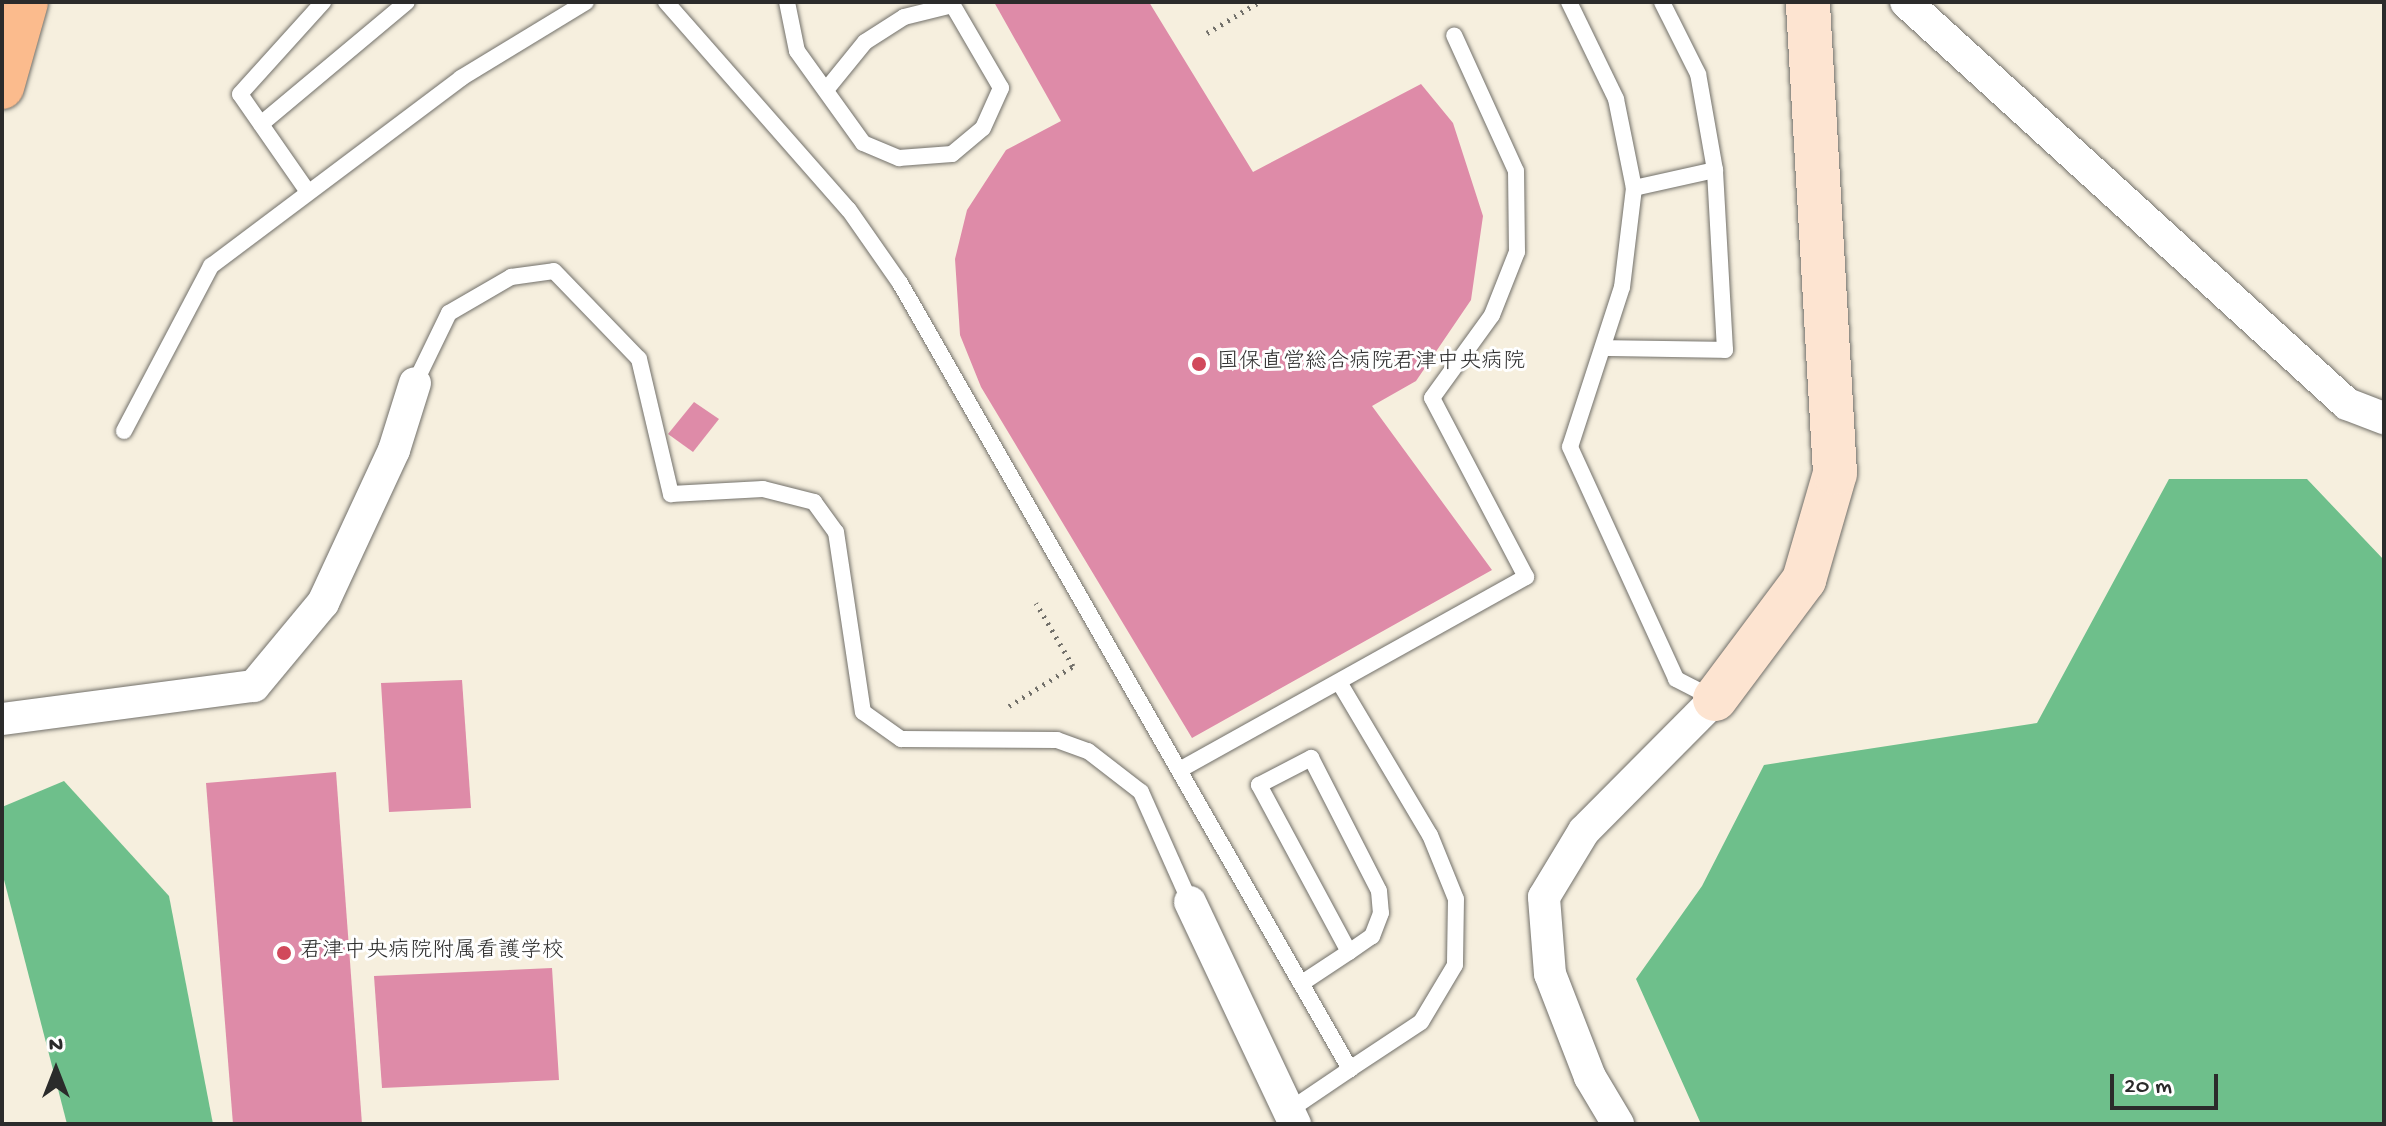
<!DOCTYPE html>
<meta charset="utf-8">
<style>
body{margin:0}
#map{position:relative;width:2386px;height:1126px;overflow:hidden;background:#f6efde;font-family:"Gochi Hand","Klee One",sans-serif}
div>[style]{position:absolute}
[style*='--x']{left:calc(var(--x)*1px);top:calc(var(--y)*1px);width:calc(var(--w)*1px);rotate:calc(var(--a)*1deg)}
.forest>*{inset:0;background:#6ebf8b}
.building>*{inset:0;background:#de8ba8}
.path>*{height:5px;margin-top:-2.5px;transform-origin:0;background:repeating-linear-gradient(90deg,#72706a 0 2px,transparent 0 8px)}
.roads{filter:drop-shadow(0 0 2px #72706a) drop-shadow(0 0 2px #72706a)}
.lane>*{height:16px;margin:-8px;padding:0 8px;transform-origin:8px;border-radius:8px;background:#fff}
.street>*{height:32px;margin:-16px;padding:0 16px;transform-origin:16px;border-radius:16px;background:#fff}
.secondary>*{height:44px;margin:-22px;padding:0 22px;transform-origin:22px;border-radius:22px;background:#fde4d1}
.highway>*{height:44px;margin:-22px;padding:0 22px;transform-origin:22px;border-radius:22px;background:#fbbb8d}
.dots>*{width:22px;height:22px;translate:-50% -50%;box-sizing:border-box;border:4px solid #fff;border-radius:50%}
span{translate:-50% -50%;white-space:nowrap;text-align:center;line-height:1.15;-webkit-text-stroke:6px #fff;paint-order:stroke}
.poi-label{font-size:22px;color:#2b2b2b}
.left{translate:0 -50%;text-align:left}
.frame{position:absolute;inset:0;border:4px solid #2b2b2b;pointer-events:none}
.north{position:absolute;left:16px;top:1030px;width:80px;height:80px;-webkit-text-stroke:6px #fff;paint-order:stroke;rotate:0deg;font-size:22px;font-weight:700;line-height:32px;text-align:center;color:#2b2b2b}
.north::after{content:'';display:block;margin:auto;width:28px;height:36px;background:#2b2b2b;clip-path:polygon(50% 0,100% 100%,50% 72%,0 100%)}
.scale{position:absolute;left:2110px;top:1074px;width:108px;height:36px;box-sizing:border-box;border:4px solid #2b2b2b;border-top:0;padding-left:10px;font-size:24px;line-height:28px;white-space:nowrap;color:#2b2b2b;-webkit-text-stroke:6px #fff;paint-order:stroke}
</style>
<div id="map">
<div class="forest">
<i style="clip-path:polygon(2169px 479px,2307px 479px,2384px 560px,2384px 1124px,1701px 1124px,1636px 979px,1702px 886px,1764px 765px,2037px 723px)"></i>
<i style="clip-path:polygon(64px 781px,169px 896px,213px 1124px,67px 1124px,2px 872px,2px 807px)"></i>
</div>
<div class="building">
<i style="clip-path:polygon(994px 2px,1149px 2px,1253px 172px,1421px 84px,1453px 123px,1483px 216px,1471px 300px,1416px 381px,1372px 406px,1492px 570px,1192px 738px,981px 387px,960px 335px,955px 259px,967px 210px,1006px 150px,1061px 121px)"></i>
<i style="clip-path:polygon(694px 402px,719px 419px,693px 452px,668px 434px)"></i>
<i style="clip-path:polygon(462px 680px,471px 808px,389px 812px,381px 683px)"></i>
<i style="clip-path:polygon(336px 772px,362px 1124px,233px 1124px,206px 783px)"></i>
<i style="clip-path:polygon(552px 968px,559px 1080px,382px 1088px,374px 976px)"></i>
</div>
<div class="path">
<i style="--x:1207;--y:33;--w:61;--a:-30.8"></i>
<i style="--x:1009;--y:706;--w:75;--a:-32"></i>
<i style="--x:1073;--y:666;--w:73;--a:-120.4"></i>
</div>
<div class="roads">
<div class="lane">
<i style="--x:666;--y:2;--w:277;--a:48.7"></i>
<i style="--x:849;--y:210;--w:89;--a:55.1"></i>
<i style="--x:900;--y:283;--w:906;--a:60.21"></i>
<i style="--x:1350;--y:1069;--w:75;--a:145.9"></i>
<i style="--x:787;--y:2;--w:50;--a:78.5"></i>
<i style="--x:797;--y:51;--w:113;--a:54.3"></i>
<i style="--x:863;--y:143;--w:39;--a:23"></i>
<i style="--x:899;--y:158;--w:53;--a:-4.3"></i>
<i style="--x:952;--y:154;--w:40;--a:-40"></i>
<i style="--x:983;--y:128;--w:44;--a:-65.8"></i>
<i style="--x:1001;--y:88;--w:99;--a:-120.2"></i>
<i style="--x:1569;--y:2;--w:108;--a:64.1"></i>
<i style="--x:1616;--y:99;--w:91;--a:78.6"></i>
<i style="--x:1634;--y:188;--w:100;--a:96.9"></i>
<i style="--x:1622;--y:287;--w:168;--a:108"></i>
<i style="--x:1570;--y:447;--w:255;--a:65.4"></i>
<i style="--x:1676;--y:679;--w:42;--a:27.2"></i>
<i style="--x:826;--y:90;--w:62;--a:-50.9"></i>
<i style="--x:865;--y:42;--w:46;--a:-32.7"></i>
<i style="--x:904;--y:17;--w:49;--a:-14"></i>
<i style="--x:261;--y:124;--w:190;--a:-39.9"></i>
<i style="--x:1634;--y:188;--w:83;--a:-12.5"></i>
<i style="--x:308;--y:192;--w:119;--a:-124.8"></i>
<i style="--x:240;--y:94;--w:124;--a:-47.9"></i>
<i style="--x:1603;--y:348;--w:122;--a:0.9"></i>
<i style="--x:1725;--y:350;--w:180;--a:-93.2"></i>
<i style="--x:1715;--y:170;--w:97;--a:-100"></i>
<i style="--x:1698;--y:74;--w:80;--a:-116.6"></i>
<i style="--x:415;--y:383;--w:78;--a:-64.1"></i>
<i style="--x:449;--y:313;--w:72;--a:-30.1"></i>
<i style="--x:511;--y:277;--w:43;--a:-7.9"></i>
<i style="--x:554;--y:271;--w:122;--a:46"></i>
<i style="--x:639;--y:359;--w:139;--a:76.7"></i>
<i style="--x:671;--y:494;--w:92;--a:-3.1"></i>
<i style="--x:763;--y:489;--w:53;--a:14.3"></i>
<i style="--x:814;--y:502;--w:37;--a:54"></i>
<i style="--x:836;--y:532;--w:182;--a:81.5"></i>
<i style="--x:863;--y:712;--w:47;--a:35.4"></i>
<i style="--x:901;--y:739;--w:156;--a:0.4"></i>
<i style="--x:1057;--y:740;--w:33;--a:20"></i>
<i style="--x:1088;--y:751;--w:67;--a:37.7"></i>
<i style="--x:1141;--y:792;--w:120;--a:66"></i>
<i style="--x:124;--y:431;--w:187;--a:-62.2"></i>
<i style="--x:211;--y:266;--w:313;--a:-36.9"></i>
<i style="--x:461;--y:78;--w:146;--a:-31.3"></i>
<i style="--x:1339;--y:682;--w:178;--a:59.3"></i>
<i style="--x:1430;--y:835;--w:69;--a:67.9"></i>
<i style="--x:1456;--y:899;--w:66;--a:90.9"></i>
<i style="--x:1455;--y:965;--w:66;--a:120.8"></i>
<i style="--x:1421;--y:1022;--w:85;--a:146.5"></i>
<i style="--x:1181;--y:769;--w:395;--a:-29.1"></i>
<i style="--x:1526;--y:577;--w:202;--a:-117.7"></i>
<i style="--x:1432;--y:398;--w:102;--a:-54.1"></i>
<i style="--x:1492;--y:315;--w:68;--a:-68.4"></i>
<i style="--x:1517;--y:252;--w:81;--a:-90.7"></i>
<i style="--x:1516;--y:171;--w:149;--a:-114.5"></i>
<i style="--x:1302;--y:983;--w:56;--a:-33.4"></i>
<i style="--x:1349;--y:952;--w:190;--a:-118.3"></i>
<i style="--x:1259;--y:785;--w:59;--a:-27.4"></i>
<i style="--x:1311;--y:758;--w:149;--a:62.9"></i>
<i style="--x:1379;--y:891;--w:22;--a:85"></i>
<i style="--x:1381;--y:913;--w:25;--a:111"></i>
<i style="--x:1372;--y:936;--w:28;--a:145"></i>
</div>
<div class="street">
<i style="--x:1906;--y:2;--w:597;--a:42.35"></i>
<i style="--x:2347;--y:404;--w:40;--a:21"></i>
<i style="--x:2;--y:719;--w:254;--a:-7.5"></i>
<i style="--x:254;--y:686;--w:108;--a:-50.3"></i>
<i style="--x:323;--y:603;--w:169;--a:-65.1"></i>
<i style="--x:394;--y:450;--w:70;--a:-72.6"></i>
<i style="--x:1190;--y:902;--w:246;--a:64.7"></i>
<i style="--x:1618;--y:1124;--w:55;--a:-120.8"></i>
<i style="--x:1590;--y:1077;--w:110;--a:-111.2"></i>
<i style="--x:1550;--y:974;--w:77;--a:-94.5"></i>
<i style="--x:1544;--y:897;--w:77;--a:-58.8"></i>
<i style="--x:1584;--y:831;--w:186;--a:-45.2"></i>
</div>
<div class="secondary">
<i style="--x:1715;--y:699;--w:149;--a:-53.2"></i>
<i style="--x:1804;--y:580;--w:111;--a:-73.8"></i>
<i style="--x:1835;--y:473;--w:472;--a:-93.3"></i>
</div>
<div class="highway">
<i style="--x:2;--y:87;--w:88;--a:-74.2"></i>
</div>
</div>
<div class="dots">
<i style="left:1199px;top:364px;background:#d1495b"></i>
<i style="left:284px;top:953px;background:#d1495b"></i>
</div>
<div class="poi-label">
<span class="left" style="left:1217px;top:364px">国保直営総合病院君津中央病院</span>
<span class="left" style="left:300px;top:953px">君津中央病院附属看護学校</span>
</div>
<div class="frame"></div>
<div class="north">N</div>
<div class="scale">20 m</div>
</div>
